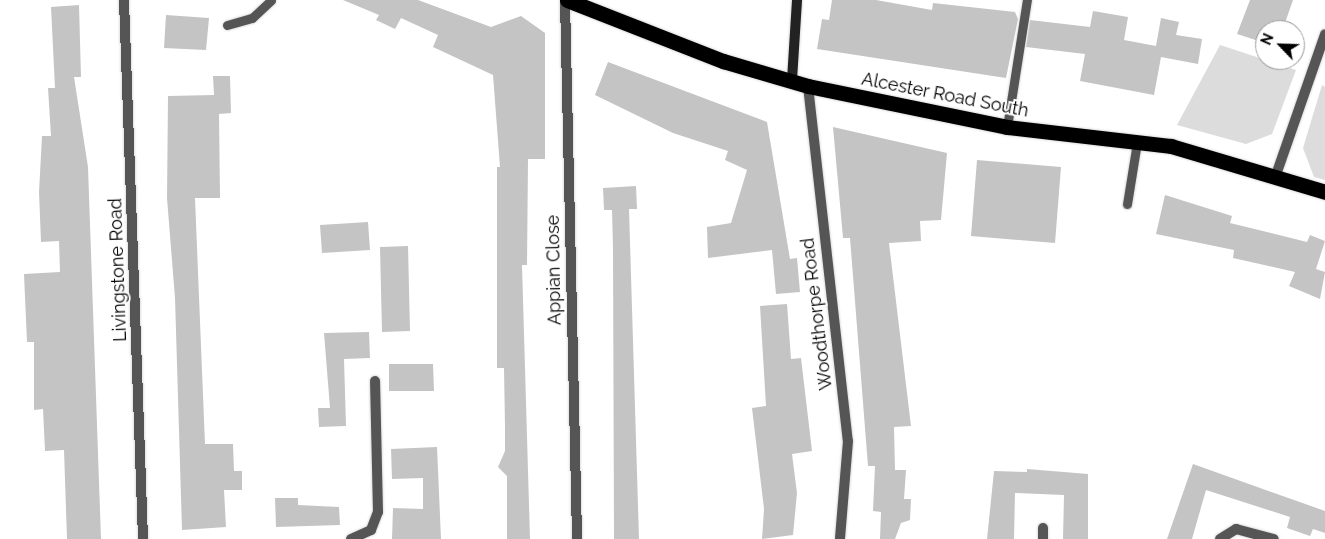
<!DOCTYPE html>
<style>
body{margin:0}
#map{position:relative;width:1325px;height:539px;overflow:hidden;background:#fff;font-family:Raleway,sans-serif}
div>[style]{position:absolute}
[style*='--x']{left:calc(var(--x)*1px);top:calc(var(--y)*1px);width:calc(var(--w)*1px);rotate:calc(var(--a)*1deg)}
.green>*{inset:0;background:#dcdcdc}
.building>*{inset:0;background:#c4c4c4}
.roads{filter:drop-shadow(0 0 1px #dbdbdb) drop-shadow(0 0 1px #dbdbdb)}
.lane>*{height:9px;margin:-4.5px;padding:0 4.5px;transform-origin:4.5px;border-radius:4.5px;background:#555}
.street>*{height:10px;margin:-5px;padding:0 5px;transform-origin:5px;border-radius:5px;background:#555}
.secondary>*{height:10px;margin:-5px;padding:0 5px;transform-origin:5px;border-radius:5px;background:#222}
.highway>*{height:15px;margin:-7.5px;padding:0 7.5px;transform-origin:7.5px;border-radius:7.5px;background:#000}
span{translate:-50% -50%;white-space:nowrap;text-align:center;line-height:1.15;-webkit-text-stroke:4px #fff;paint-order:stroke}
.street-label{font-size:18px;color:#000}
.north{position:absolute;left:1255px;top:20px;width:50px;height:50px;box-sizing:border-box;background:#fff;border:1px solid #999;border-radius:50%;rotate:294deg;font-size:14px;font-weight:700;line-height:20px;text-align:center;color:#000}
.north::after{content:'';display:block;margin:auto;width:18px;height:22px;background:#000;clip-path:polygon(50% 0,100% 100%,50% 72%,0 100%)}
</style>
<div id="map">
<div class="green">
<i style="clip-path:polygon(1220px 45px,1296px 70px,1272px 134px,1246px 144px,1177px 125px)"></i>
<i style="clip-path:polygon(1322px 85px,1325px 87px,1325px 180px,1314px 177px,1303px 148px)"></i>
</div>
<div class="building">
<i style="clip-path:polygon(343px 0,418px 0,491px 27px,521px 16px,545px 33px,545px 159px,528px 159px,527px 265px,522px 265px,530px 539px,507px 539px,507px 476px,498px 467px,505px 451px,505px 427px,504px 368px,497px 368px,497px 167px,500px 167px,493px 75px,433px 47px,438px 35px,401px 18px,395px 29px,376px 20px,379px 15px)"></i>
<i style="clip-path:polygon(832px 0,876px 0,932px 10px,933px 3px,1015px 12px,1018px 19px,1006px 78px,817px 49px,822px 19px,829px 20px)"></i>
<i style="clip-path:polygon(1250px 0,1293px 0,1285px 23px,1281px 22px,1278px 30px,1265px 30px,1265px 43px,1237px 34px)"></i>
<i style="clip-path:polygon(79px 5px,81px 77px,74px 77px,88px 167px,101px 539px,67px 539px,64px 450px,45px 451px,43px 409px,34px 410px,34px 342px,27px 342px,25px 297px,24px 274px,60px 272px,59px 241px,41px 242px,39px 192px,42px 136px,51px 136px,48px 88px,55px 88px,51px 7px)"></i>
<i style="clip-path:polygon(1093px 11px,1128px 17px,1124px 40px,1156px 46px,1161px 18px,1179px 22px,1176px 35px,1202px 39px,1198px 64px,1161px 57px,1154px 95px,1080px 81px,1085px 54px,1026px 47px,1030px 20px,1090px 27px)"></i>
<i style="clip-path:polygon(166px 15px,209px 18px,206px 50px,164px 48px)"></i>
<i style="clip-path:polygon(608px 62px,767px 122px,790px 259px,797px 258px,800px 292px,776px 294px,772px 250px,708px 258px,707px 227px,731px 223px,747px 170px,725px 160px,728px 151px,673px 133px,595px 95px)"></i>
<i style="clip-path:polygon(213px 76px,230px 76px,231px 113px,219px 114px,220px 198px,195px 198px,205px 444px,233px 444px,234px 471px,242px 471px,242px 490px,224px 490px,226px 527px,182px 530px,175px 298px,167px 198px,168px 96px,214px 95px)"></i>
<i style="clip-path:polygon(833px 127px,947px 153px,941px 220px,920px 221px,921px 241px,889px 243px,911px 426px,894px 427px,895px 470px,906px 470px,904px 499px,911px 499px,910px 520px,901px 523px,895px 539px,880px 539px,881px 512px,873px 511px,875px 466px,868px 466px,850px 238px,843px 238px)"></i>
<i style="clip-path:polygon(977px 160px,1061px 167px,1055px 243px,971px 236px)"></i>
<i style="clip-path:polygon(636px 186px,637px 209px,629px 209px,639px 539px,614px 539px,613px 248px,612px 210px,604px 210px,603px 188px)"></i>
<i style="clip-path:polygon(1165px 195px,1232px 216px,1230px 223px,1307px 242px,1310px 235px,1325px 241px,1316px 269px,1325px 272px,1320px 299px,1289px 286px,1295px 272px,1233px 258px,1234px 250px,1156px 234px)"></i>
<i style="clip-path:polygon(368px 222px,370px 250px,322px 253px,320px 225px)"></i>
<i style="clip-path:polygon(408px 246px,410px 331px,382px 332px,380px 247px)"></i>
<i style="clip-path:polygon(787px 304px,791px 359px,801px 358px,812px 451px,792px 454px,797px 493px,793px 535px,762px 539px,764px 509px,752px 408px,766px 406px,760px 306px)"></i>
<i style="clip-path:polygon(369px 332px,370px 358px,344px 359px,346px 426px,319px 427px,318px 408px,330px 408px,324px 333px)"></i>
<i style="clip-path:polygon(389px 364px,433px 364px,434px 391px,389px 391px)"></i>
<i style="clip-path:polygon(437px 447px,441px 539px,392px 539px,393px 508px,423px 509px,423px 478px,392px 479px,391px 449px)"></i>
<i style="clip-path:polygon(1193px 464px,1325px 511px,1325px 533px,1313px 529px,1310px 536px,1287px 528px,1290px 517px,1206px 490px,1192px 539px,1167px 539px)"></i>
<i style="clip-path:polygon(1027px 469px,1088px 474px,1088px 539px,1063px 539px,1064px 495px,1015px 493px,1014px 539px,987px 539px,994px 471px,1027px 472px)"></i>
<i style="clip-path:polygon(275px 498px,298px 498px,298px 505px,339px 507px,340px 525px,276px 527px)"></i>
</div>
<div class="roads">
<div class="lane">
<i style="--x:227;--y:25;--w:26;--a:-16"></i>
<i style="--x:252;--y:18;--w:26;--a:-43"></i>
<i style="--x:1007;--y:127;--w:129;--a:-81.1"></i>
<i style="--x:1127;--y:204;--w:63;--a:-80.8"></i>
</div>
<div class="street">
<i style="--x:124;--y:0;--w:539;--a:87.98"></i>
<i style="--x:565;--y:0;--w:539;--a:88.72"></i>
<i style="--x:808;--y:86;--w:357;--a:83.6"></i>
<i style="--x:848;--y:441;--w:98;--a:94.7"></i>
<i style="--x:1276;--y:175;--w:149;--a:-70.8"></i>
<i style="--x:351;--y:539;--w:22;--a:-24"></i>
<i style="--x:371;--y:530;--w:19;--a:-69"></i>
<i style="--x:378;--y:512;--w:131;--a:-91.3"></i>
<i style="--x:1043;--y:539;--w:11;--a:-90"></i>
<i style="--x:1220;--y:539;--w:19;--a:-32"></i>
<i style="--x:1236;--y:529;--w:39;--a:15"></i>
</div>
<div class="secondary">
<i style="--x:792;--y:80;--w:80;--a:-86.4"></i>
</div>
<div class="highway">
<i style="--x:567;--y:0;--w:168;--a:21.4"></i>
<i style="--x:723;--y:61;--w:89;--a:16.4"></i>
<i style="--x:808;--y:86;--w:203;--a:11.6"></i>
<i style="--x:1007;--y:127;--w:165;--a:6.6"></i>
<i style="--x:1171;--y:146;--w:161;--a:16.6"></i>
</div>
</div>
<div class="street-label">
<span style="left:945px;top:95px;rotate:11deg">Alcester Road South</span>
<span style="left:118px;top:270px;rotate:-92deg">Livingstone Road</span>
<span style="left:554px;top:270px;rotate:-91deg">Appian Close</span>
<span style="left:817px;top:314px;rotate:-97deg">Woodthorpe Road</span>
</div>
<div class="north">N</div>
</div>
